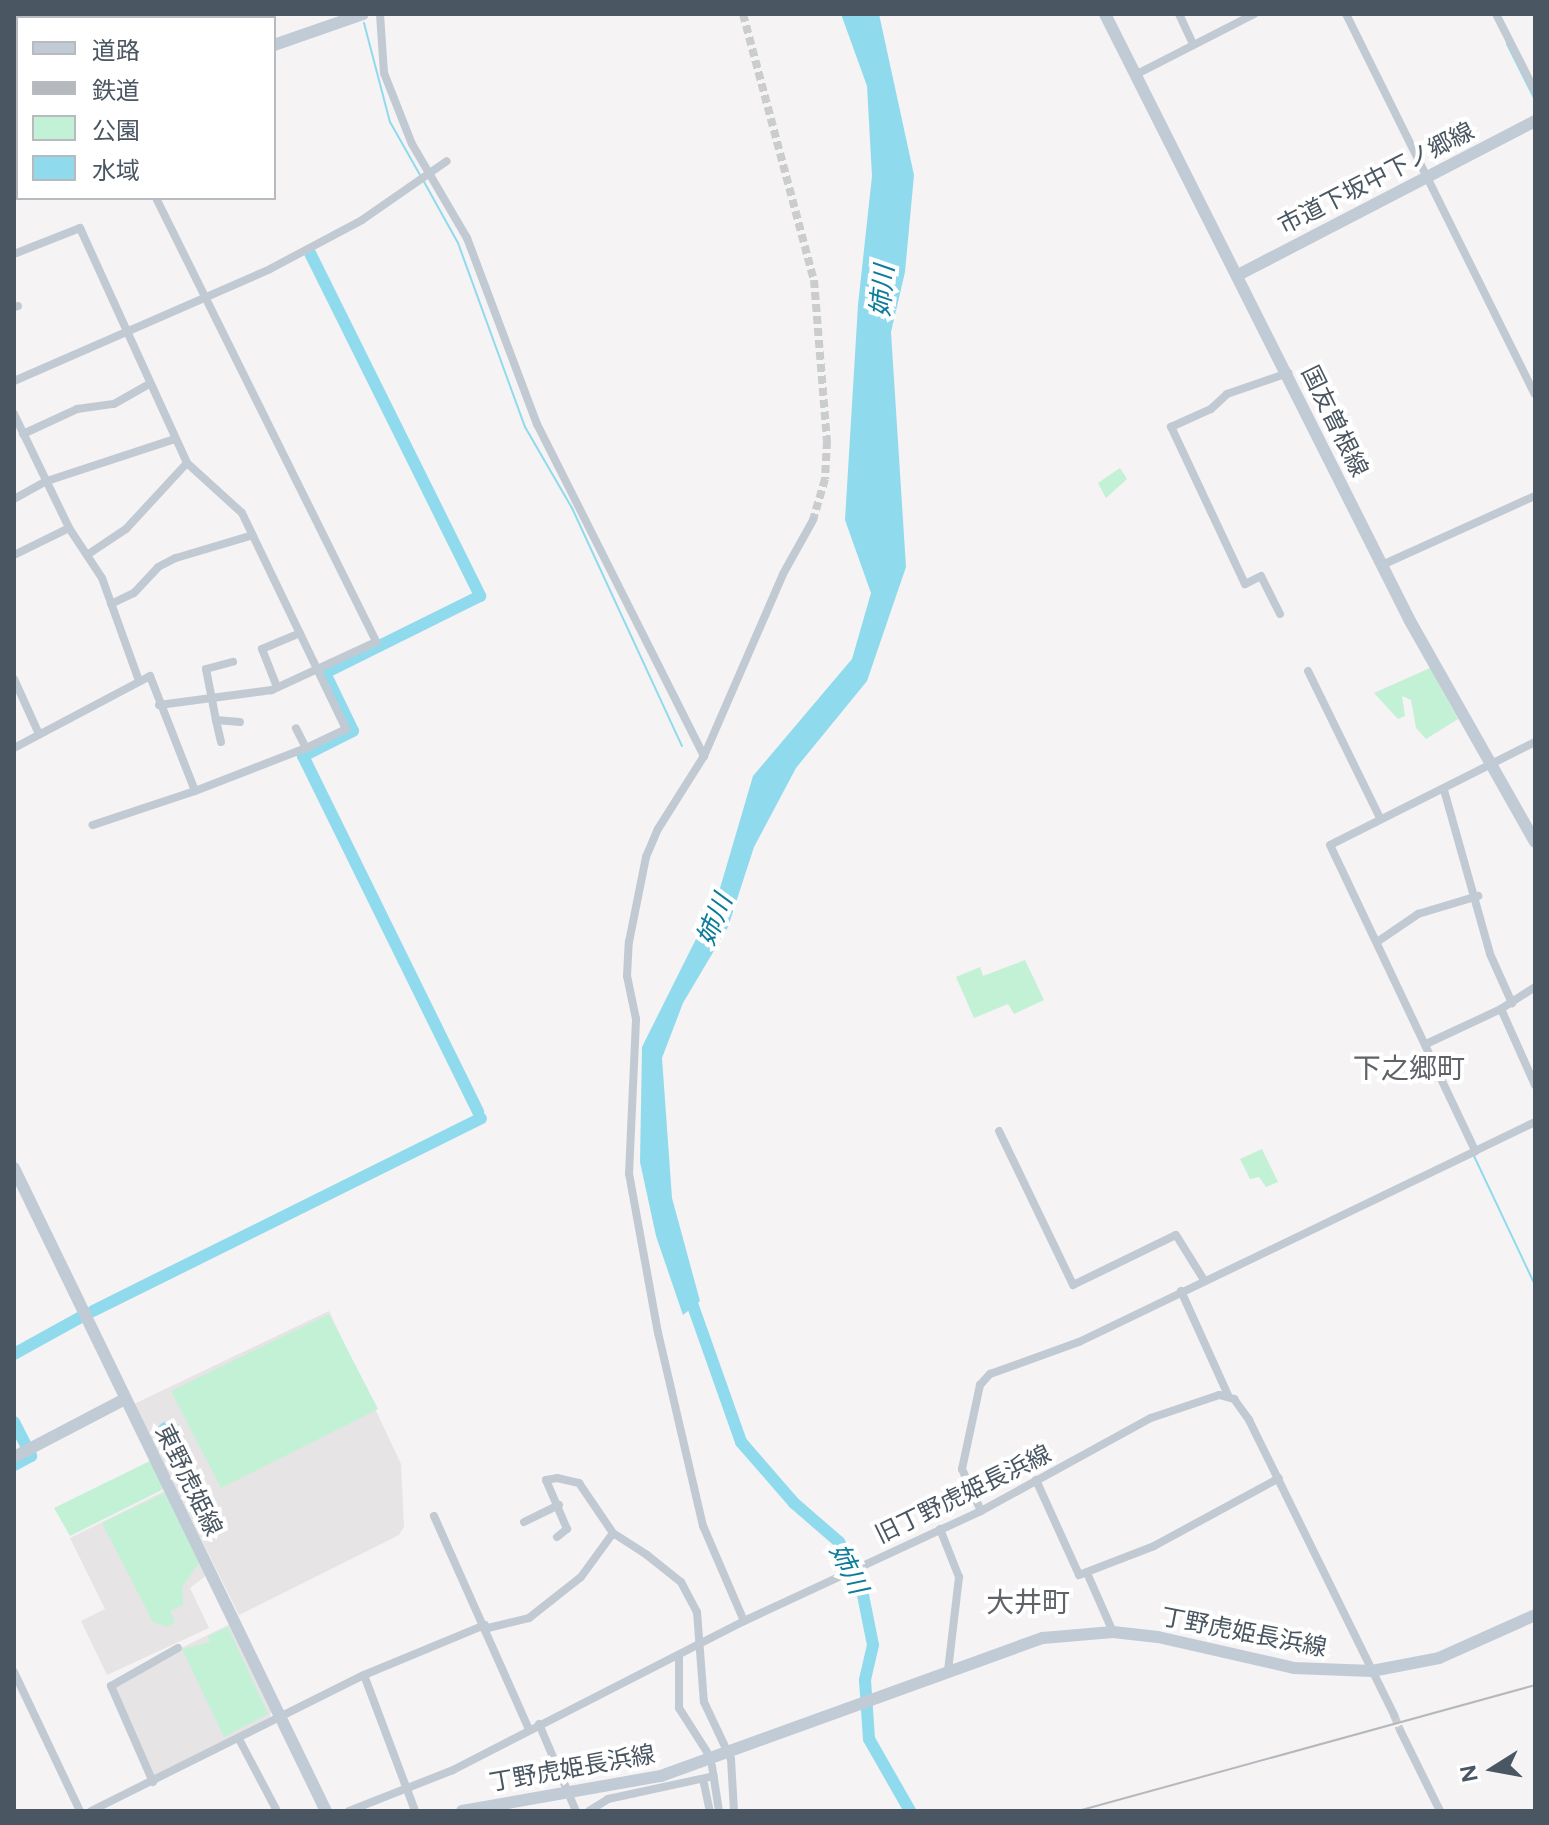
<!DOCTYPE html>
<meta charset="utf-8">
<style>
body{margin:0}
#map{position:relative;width:1549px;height:1825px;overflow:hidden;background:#f5f3f3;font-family:Figtree,"Noto Sans JP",sans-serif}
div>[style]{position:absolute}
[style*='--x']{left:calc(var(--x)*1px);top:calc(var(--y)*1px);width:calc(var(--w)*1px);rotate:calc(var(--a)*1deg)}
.education>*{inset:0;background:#e6e4e5}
.green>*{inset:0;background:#c3f1d5}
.water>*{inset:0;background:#90daee}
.round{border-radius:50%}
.stream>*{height:2px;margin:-1px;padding:0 1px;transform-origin:1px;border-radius:1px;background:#90daee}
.river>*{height:12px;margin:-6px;padding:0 6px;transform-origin:6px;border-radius:6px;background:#90daee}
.street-tunnel>*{height:8px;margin-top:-4px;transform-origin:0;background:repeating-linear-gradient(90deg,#caccce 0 8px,transparent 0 12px)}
.street>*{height:8px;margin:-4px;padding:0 4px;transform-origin:4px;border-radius:4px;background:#c1cad2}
.secondary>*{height:12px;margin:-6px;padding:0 6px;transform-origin:6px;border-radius:6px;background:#c1cbd6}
.rail>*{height:2px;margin:-1px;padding:0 1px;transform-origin:1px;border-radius:1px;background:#b5b8bd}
span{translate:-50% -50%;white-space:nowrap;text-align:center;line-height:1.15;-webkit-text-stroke:8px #fff;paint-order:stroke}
.street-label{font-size:24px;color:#4a5661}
.water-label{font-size:26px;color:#0c7c9b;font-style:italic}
.quarter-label{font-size:28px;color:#5f6368}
.frame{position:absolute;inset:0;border:16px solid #4a5661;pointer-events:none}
.legend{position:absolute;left:16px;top:16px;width:260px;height:184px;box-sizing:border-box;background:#fff;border:2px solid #b7bbc0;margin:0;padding:10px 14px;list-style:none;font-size:24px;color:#4a5661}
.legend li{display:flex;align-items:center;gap:16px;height:40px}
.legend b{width:40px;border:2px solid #b7bbc0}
.north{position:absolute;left:1453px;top:1729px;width:80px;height:80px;-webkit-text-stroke:6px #fff;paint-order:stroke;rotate:259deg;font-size:22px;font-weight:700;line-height:32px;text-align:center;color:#4a5661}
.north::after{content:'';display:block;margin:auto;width:28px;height:36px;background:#4a5661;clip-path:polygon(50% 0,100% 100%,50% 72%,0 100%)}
</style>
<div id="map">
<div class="education">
<i style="clip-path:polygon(329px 1311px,401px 1464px,404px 1527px,399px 1535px,239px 1615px,134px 1404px)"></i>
<i style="clip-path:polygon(166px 1490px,208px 1574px,190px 1588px,209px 1628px,107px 1675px,81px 1621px,105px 1609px,70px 1538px)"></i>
<i style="clip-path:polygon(230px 1624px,272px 1708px,270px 1717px,155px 1778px,110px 1683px)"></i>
</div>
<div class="green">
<i style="clip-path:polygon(1120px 468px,1127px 479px,1106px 498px,1098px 483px)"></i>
<i style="clip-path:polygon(1430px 668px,1458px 719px,1426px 739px,1416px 728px,1411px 700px,1402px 696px,1405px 716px,1398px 719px,1374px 693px)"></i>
<i style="clip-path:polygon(1025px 960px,1044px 1000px,1014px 1014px,1008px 1004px,974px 1018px,956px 977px,980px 967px,983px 976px)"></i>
<i style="clip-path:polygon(1262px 1149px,1278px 1182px,1266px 1187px,1259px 1177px,1250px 1179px,1240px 1159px)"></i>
<i style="clip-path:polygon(329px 1314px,378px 1409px,221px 1488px,171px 1391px)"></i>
<i style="clip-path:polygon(152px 1460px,166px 1488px,70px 1536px,54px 1508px)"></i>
<i style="clip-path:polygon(165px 1493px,199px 1563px,182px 1587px,183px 1605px,170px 1611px,175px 1622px,167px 1627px,153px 1622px,102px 1523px)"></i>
<i style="clip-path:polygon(228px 1627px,268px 1714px,224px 1737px,182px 1649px,210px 1642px,208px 1636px)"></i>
</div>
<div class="water">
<i style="clip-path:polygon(841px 14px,879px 14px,914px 175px,905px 272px,891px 332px,906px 567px,867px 681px,796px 768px,754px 847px,728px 927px,683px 1003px,662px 1058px,672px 1198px,700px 1301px,683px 1315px,656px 1236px,640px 1162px,642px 1047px,718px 895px,753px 776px,852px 659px,871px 593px,845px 520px,858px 305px,872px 176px,867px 86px)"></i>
<i class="round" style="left:157px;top:1421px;width:24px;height:24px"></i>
</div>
<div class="stream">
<i style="--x:364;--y:23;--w:102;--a:75.3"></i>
<i style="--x:390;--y:122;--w:61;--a:60.5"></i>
<i style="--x:1507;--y:44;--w:63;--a:63.4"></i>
<i style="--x:423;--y:180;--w:72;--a:60.9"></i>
<i style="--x:458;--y:243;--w:196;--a:70"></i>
<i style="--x:525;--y:427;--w:94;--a:59.9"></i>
<i style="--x:572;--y:508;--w:262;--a:65.2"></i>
<i style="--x:1474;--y:1156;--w:143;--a:64.7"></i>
</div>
<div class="river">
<i style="--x:310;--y:253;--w:383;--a:63.6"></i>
<i style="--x:480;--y:596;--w:173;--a:153.6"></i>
<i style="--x:325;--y:673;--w:64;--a:64.2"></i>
<i style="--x:353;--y:731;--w:56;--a:153.4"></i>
<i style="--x:303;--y:756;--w:397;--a:63.8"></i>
<i style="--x:688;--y:1292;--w:159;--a:70.5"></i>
<i style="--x:741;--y:1442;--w:81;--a:49"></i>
<i style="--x:794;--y:1503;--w:60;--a:40.9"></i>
<i style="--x:839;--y:1542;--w:53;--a:64.4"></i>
<i style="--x:862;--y:1590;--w:56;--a:78.7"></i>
<i style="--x:873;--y:1645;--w:36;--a:103"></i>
<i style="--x:865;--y:1680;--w:59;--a:86.1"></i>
<i style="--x:869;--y:1739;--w:83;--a:60.3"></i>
<i style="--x:93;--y:1311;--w:433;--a:-26.4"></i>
<i style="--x:14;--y:1354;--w:77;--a:-28.9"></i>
<i style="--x:14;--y:1422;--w:38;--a:63"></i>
<i style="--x:31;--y:1456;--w:19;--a:152"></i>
</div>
<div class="street-tunnel">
<i style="--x:743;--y:14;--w:275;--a:75.1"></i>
<i style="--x:814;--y:280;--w:162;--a:85.4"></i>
<i style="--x:827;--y:441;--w:38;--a:93"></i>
<i style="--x:825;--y:479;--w:43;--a:106.3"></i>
<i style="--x:1394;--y:1715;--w:18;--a:68"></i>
</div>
<div class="street">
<i style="--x:380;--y:14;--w:59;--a:86.1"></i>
<i style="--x:384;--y:73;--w:76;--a:68.5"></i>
<i style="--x:412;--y:144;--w:109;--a:59.7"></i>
<i style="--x:467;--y:238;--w:199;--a:69.4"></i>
<i style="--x:537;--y:424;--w:372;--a:63.3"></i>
<i style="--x:1179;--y:14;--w:33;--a:65"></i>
<i style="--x:1346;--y:14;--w:424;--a:63.6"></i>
<i style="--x:1496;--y:14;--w:86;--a:63.1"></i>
<i style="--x:1135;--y:75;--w:134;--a:-27.1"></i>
<i style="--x:156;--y:198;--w:496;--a:63.6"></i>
<i style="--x:376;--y:642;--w:115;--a:155.2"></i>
<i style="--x:272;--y:690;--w:114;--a:172.4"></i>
<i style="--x:14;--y:254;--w:71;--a:-21.5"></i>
<i style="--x:80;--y:228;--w:258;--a:65.5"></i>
<i style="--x:187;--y:463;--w:74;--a:42.3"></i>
<i style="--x:242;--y:513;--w:240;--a:64.3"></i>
<i style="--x:346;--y:729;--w:44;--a:154.6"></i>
<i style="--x:14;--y:307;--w:4;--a:-14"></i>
<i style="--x:14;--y:381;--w:279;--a:-23.6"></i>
<i style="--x:270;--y:269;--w:104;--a:-28"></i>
<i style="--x:362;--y:220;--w:103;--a:-34.8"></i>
<i style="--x:14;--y:414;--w:127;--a:64.2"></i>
<i style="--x:69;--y:528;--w:60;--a:56.6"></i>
<i style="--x:102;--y:578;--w:109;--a:70.2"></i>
<i style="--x:23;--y:434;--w:60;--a:-24.8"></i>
<i style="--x:77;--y:409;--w:37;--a:-8"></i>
<i style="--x:114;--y:404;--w:40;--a:-29.7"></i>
<i style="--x:14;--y:499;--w:38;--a:-29"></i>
<i style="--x:47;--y:481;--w:135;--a:-18.2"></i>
<i style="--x:14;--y:555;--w:61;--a:-26.1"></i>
<i style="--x:87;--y:555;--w:47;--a:-33.7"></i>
<i style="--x:126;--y:529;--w:90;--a:-47.3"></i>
<i style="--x:1382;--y:565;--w:168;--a:-24.3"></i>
<i style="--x:111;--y:604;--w:25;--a:-26"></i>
<i style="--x:134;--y:593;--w:35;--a:-47"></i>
<i style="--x:158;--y:567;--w:20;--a:-27"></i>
<i style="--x:176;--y:558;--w:80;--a:-16.6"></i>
<i style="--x:1280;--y:614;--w:42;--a:-116.6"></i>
<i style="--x:1261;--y:576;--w:18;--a:153"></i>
<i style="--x:1245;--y:584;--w:174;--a:-115.2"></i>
<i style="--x:1171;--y:427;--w:44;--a:-24.2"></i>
<i style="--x:1211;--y:409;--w:22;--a:-43"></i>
<i style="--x:1227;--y:394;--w:65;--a:-19"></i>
<i style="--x:1308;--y:671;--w:164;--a:63.9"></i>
<i style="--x:14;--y:679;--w:60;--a:65.6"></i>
<i style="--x:277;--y:687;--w:41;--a:-111.5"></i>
<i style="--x:262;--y:649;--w:41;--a:-22.8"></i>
<i style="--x:216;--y:720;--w:52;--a:-101.1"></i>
<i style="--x:206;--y:669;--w:28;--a:-15"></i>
<i style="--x:221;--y:742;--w:23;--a:-103"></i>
<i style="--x:216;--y:720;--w:24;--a:5"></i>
<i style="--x:1535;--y:742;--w:229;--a:153.3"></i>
<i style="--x:1330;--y:845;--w:339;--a:64.6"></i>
<i style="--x:1475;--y:1151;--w:67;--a:-25.8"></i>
<i style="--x:14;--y:748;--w:154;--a:-27.9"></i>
<i style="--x:150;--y:676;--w:123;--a:68.6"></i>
<i style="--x:195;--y:791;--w:108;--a:161.6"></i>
<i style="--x:1444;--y:790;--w:170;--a:74.3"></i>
<i style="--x:1490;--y:954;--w:54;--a:65.8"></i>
<i style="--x:195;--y:791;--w:119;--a:-21.2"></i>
<i style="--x:306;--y:748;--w:22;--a:-117"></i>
<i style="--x:1377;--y:942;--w:50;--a:-34.3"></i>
<i style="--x:1418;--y:914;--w:63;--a:-16.7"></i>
<i style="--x:1535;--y:987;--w:40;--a:147.1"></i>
<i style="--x:1501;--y:1009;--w:83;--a:65.9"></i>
<i style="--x:1426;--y:1044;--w:83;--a:-25"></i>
<i style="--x:999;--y:1131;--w:171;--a:64.3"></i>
<i style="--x:1073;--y:1285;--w:114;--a:-25.9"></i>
<i style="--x:1176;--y:1235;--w:53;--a:58.1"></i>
<i style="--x:1181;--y:1291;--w:114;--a:65.7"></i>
<i style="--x:1036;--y:1480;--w:104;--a:65.6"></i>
<i style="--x:1079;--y:1575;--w:80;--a:-21.1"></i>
<i style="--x:1154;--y:1546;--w:142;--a:-28.5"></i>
<i style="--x:981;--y:1511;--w:46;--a:-114.3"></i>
<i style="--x:962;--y:1469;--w:86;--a:-77.9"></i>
<i style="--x:980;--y:1385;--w:15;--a:-48"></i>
<i style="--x:990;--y:1374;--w:95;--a:-19.8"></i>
<i style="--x:1079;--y:1342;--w:440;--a:-25.7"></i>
<i style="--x:434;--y:1516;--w:233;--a:66"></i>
<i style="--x:524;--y:1522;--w:39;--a:-26"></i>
<i style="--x:940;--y:1529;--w:52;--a:68.4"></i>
<i style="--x:959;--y:1577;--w:94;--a:96.7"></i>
<i style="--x:557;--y:1537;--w:13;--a:-39"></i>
<i style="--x:567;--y:1529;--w:53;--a:-113.2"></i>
<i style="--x:546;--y:1480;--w:11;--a:-10"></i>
<i style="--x:557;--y:1478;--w:23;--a:13"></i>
<i style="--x:579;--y:1483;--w:60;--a:55.8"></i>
<i style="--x:1087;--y:1573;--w:64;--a:66.2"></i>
<i style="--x:744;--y:1621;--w:103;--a:-113.3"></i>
<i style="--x:703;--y:1526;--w:198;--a:-103.1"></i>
<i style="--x:658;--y:1333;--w:162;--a:-100.3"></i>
<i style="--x:629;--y:1174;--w:155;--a:-87.4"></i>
<i style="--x:636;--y:1019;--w:44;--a:-101.8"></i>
<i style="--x:627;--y:976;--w:34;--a:-87"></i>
<i style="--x:629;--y:942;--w:87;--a:-78.7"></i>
<i style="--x:646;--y:857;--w:30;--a:-67"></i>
<i style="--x:658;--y:829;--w:86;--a:-57.8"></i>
<i style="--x:704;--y:756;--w:198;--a:-66.5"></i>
<i style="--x:783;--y:574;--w:62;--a:-60.9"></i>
<i style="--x:484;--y:1629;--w:46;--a:-13.7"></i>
<i style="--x:529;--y:1618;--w:66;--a:-38.3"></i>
<i style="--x:581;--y:1577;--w:54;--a:-54"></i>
<i style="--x:613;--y:1533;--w:40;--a:32.9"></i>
<i style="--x:647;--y:1555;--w:43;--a:38.5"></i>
<i style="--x:681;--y:1582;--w:34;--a:62"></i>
<i style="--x:697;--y:1612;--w:90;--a:85.6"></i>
<i style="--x:704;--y:1702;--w:63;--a:64.7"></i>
<i style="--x:731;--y:1759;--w:52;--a:86.7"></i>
<i style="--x:679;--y:1655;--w:53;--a:90"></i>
<i style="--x:679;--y:1708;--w:52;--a:57.5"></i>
<i style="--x:14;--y:1672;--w:154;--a:64.6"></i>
<i style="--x:364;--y:1675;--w:145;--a:69.4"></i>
<i style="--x:539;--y:1724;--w:95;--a:67"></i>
<i style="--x:1401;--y:1732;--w:88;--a:63.7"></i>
<i style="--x:239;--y:1739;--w:81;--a:62.2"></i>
<i style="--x:712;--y:1766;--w:46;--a:81.2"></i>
<i style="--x:703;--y:1779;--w:33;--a:78"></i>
<i style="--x:153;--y:1782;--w:105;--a:-113.6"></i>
<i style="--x:111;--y:1686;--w:77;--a:-29.6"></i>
<i style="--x:91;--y:1811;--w:305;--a:-26.5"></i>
<i style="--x:364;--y:1675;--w:131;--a:-22.5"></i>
<i style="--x:349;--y:1811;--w:112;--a:-21.5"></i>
<i style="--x:453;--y:1770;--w:327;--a:-27.1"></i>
<i style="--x:744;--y:1621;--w:261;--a:-24.9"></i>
<i style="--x:981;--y:1511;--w:194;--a:-28.7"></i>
<i style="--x:1151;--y:1418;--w:72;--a:-18.7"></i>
<i style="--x:1219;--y:1395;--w:16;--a:15"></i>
<i style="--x:1234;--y:1399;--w:26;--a:54"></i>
<i style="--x:1249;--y:1420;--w:329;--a:63.8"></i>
<i style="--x:589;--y:1811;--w:22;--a:-32"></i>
<i style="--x:608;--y:1799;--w:108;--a:-12.2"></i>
</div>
<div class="secondary">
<i style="--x:1105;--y:14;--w:679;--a:63.32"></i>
<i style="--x:1410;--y:621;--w:254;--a:60.5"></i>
<i style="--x:274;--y:45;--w:94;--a:-19.2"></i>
<i style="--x:14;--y:135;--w:4;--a:-27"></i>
<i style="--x:1238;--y:275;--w:335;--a:-27.4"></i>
<i style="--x:14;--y:1168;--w:715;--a:64.12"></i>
<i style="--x:14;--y:1457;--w:125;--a:-27.6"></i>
<i style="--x:462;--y:1811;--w:202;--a:-10"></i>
<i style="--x:661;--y:1776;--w:406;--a:-19.9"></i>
<i style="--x:1043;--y:1638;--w:70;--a:-4.9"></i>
<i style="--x:1113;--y:1632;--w:45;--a:6.3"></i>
<i style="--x:1158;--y:1637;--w:139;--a:12.8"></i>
<i style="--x:1294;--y:1668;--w:78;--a:2.2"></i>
<i style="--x:1372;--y:1671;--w:68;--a:-11"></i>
<i style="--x:1439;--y:1658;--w:105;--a:-24.1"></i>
</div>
<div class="rail">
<i style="--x:1078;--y:1811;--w:474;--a:-15.4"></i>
</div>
<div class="street-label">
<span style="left:1376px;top:178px;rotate:-27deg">市道下坂中下ノ郷線</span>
<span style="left:1335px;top:421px;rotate:64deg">国友曽根線</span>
<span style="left:189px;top:1480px;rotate:64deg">東野虎姫線</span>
<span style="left:963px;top:1494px;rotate:-26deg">旧丁野虎姫長浜線</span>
<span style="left:1244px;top:1632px;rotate:11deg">丁野虎姫長浜線</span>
<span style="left:572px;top:1768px;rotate:-10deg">丁野虎姫長浜線</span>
</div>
<div class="water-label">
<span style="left:883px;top:291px;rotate:-85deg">姉川</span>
<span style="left:715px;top:920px;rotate:-68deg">姉川</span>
<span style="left:848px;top:1569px;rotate:64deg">姉川</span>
</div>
<div class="quarter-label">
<span style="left:1409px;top:1068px">下之郷町</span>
<span style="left:1028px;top:1602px">大井町</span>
</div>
<div class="frame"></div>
<ul class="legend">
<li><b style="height:10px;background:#c1cbd6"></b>道路</li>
<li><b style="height:10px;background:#b5b8bd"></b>鉄道</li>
<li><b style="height:22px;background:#c3f1d5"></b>公園</li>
<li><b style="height:22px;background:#90daee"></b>水域</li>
</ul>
<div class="north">N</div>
</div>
